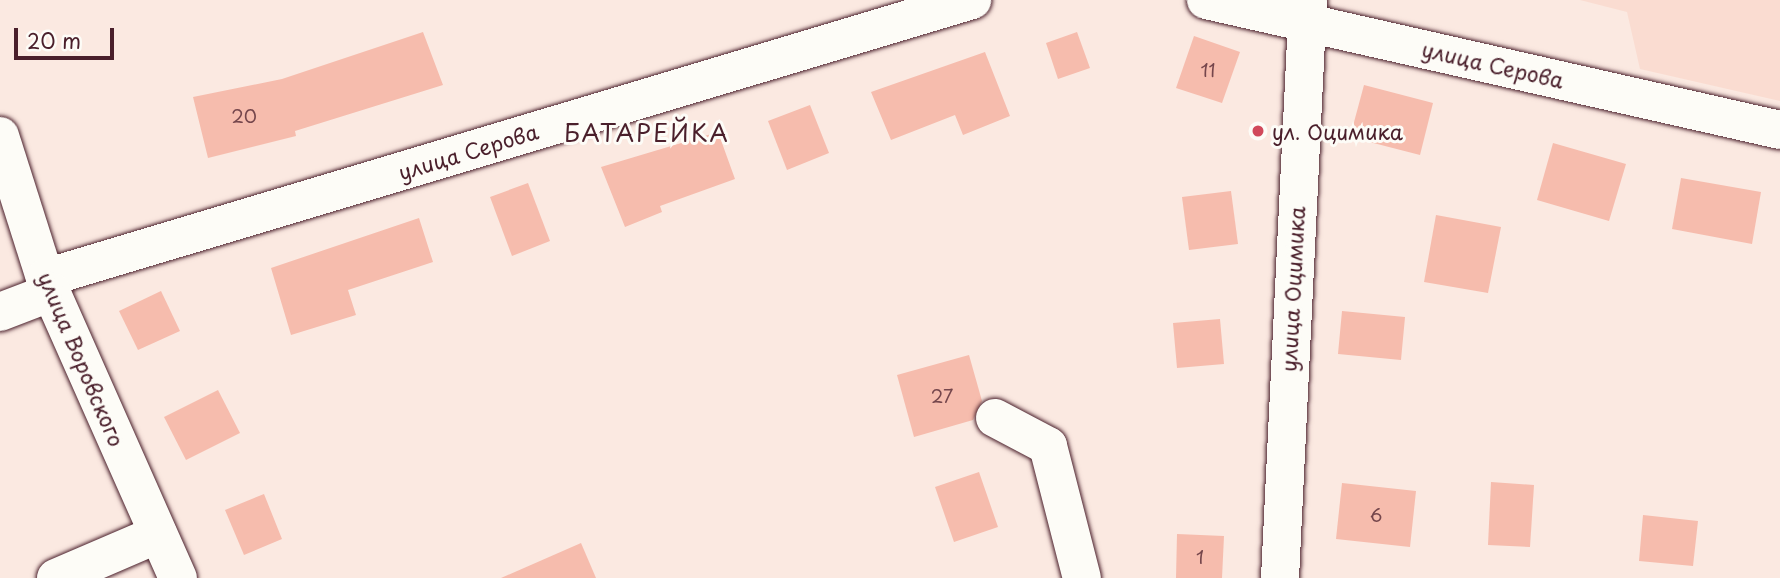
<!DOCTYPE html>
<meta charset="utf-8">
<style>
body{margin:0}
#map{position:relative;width:1780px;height:578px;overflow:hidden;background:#fbe9e1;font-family:"Playpen Sans",sans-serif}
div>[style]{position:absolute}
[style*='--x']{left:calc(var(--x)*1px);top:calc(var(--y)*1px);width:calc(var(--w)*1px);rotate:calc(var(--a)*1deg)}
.built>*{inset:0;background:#fadcd1}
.building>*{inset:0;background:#f6bcad}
.roads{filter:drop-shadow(0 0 2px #4a1f2b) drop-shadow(0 0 2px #4a1f2b)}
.minor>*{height:38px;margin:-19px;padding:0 19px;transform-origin:19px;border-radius:19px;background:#fdfcf7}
.dots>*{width:19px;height:19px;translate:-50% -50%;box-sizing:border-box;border:4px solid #fdfcf7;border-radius:50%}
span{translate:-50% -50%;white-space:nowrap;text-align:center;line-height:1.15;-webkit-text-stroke:6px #fdfcf7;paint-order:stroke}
.number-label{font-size:18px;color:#75464c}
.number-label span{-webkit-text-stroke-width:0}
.street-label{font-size:21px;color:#4a1f2b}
.poi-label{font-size:21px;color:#4a1f2b}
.left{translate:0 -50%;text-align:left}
.quarter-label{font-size:24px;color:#4a1f2b;letter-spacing:2px}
.scale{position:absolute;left:14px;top:28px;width:100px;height:32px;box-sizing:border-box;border:4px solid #4a1f2b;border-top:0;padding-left:9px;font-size:21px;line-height:24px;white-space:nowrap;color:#4a1f2b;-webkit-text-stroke:5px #fdfcf7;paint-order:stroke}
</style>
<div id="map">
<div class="built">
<i style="clip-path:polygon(1580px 0,1780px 0,1780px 101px,1640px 69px,1627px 12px)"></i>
</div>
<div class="building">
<i style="clip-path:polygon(423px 32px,443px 85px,295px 131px,296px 136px,208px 158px,193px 97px,282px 79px)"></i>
<i style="clip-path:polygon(1077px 32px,1090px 68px,1058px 79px,1046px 43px)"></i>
<i style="clip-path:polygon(1194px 36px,1240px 52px,1222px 103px,1176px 88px)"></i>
<i style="clip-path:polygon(985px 52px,1010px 116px,963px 135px,955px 115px,891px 140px,871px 92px)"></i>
<i style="clip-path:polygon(1364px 85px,1433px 103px,1420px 155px,1350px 137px)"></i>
<i style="clip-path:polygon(810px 105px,829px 153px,787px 170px,768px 121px)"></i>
<i style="clip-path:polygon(718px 132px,735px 179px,660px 206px,662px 212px,625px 227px,601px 167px)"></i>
<i style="clip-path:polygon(1553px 143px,1626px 164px,1609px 221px,1537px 200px)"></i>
<i style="clip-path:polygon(1681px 178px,1761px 192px,1752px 244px,1672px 229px)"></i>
<i style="clip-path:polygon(528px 183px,550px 241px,512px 256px,490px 197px)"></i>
<i style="clip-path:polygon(1231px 191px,1238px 244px,1189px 250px,1182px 197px)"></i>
<i style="clip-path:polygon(1436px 215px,1501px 227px,1488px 293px,1424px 282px)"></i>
<i style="clip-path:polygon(419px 218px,433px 262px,348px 290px,356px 315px,291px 335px,271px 268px)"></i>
<i style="clip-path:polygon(161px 291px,180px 331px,138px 350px,119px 311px)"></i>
<i style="clip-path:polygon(1342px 311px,1405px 317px,1401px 360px,1338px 354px)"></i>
<i style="clip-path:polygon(1220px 319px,1224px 364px,1177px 368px,1173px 323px)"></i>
<i style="clip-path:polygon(969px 355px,982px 401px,973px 420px,914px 437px,897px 375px)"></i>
<i style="clip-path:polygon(218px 390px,240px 433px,186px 460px,164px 417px)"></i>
<i style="clip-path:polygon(979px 472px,998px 527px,954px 542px,935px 487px)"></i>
<i style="clip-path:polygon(1491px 482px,1534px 485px,1530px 547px,1488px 545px)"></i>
<i style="clip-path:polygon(1342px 483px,1416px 491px,1410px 547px,1336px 539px)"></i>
<i style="clip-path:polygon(264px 494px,282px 539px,244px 555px,225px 510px)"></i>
<i style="clip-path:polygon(1643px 515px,1698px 521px,1693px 566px,1639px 561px)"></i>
<i style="clip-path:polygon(1177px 534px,1224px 536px,1222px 578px,1176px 578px)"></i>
<i style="clip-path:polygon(581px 543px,596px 578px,501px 578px)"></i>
</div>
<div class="roads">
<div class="minor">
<i style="--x:1206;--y:0;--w:589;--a:12.76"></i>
<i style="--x:0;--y:136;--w:149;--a:72.4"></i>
<i style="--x:45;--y:278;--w:328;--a:66.1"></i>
<i style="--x:45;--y:278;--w:968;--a:-16.69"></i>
<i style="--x:0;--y:312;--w:56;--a:-21"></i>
<i style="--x:995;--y:418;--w:60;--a:27.8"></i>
<i style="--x:1048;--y:446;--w:136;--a:75.6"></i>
<i style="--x:56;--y:578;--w:111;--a:-23.3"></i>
<i style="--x:1280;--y:578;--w:579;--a:-87.23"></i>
</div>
</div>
<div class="dots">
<i style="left:1258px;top:131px;background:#d1495b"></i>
</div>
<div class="number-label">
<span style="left:1208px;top:70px">11</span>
<span style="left:244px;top:116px">20</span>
<span style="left:942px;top:396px">27</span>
<span style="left:1376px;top:515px">6</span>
<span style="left:1200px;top:557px">1</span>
</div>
<div class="street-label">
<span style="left:1493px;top:64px;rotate:13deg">улица Серова</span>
<span style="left:468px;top:151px;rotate:-17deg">улица Серова</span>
<span style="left:1292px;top:289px;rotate:-87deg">улица Оцимика</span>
<span style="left:82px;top:359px;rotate:67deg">улица Воровского</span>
</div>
<div class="poi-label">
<span class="left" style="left:1272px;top:131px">ул. Оцимика</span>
</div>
<div class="quarter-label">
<span style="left:647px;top:133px">БАТАРЕЙКА</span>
</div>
<div class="scale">20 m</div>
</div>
